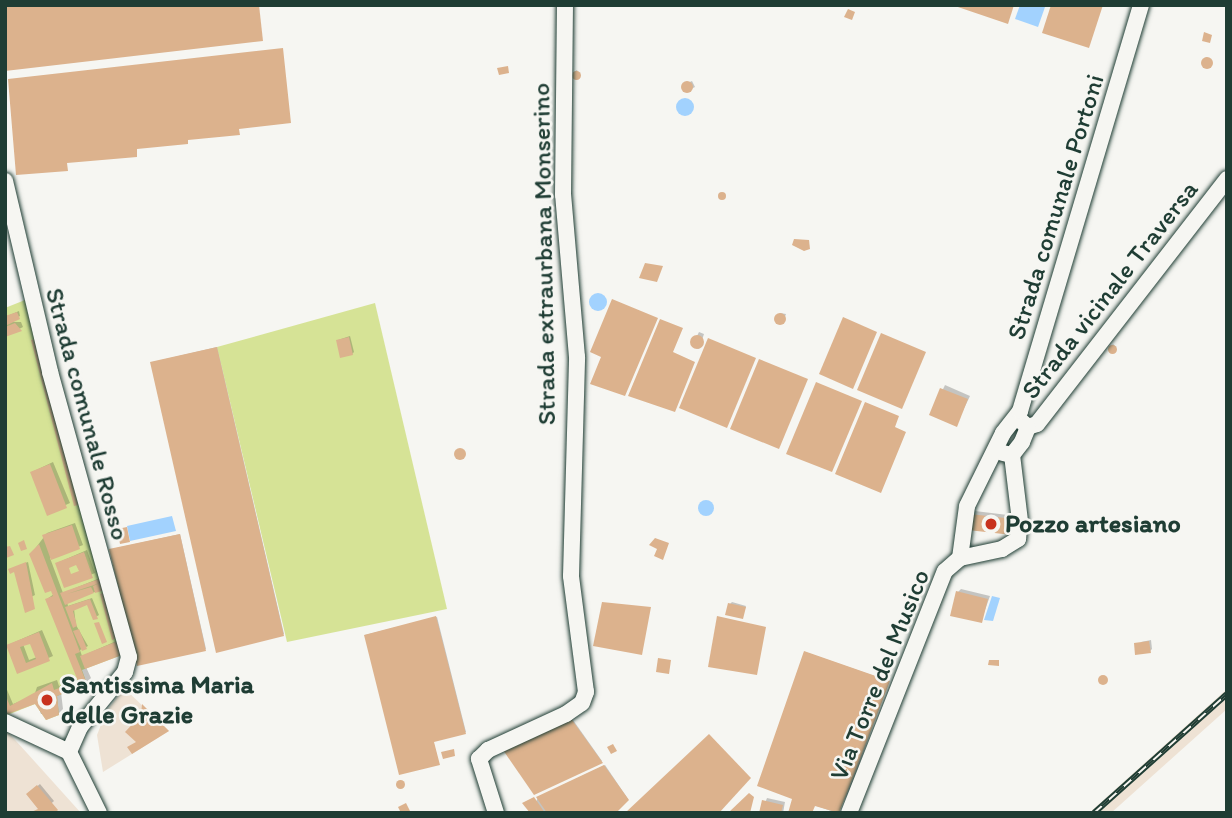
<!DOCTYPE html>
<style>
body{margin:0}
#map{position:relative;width:1232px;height:818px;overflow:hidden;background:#f6f6f2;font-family:Itim,sans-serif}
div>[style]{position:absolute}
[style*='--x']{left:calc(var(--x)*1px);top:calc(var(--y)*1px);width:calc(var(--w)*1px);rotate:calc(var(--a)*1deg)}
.built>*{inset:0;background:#eee2d4}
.green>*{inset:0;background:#d6e396}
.water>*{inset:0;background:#a2d2fe}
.round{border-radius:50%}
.shadow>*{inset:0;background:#0003}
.building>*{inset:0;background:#dcb28d}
.roads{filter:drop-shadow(0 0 2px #1f3d34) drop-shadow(0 0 2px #1f3d34)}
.minor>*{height:16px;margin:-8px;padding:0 8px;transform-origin:8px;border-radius:8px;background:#f6f6f2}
.rail>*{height:6px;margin-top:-3px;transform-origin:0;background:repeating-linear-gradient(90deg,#f6f6f2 0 10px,#1f3d34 0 20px);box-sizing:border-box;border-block:2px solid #1f3d34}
.dots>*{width:19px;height:19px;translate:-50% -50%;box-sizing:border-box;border:4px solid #f6f6f2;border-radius:50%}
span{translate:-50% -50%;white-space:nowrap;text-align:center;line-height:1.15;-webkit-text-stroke:5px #f6f6f2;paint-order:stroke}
.street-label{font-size:26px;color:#1f3d34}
.poi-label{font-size:26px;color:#1f3d34;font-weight:700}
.left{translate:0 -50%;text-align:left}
.frame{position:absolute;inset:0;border:7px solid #1f3d34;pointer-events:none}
</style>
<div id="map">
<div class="built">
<i style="clip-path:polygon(124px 688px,169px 731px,103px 772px,97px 735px,106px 712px)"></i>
<i style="clip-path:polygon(1227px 689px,1227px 709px,1111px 813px,1089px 813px)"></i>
<i style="clip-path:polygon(5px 729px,27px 753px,81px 813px,5px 813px)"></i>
</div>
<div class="green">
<i style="clip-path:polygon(25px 300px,122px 655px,82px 670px,87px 684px,57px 696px,59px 715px,46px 720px,35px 704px,5px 716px,5px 308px)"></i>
<i style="clip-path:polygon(375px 303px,447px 609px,287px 642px,217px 347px)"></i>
</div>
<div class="water">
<i style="clip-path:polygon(1020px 5px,1045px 7px,1038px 27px,1015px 19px)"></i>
<i class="round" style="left:676px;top:98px;width:18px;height:18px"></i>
<i class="round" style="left:589px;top:293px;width:18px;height:18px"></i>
<i class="round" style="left:698px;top:500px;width:16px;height:16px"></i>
<i style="clip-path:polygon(172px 516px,176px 531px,130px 541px,127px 526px)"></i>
<i style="clip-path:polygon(992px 596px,1000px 598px,993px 621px,984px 620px)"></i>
</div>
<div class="shadow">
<i style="clip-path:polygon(1206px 57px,1212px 61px,1210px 66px,1202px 63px)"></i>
<i style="clip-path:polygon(577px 70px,580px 76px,575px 77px,574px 72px)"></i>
<i style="clip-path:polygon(692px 81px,695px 87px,685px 92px,683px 85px)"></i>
<i style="clip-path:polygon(19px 311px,20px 316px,8px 322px,21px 322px,23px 327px,5px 336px,5px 317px)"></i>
<i style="clip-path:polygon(780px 313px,786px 314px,783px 322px,776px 321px)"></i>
<i style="clip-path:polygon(699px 332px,704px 334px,699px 349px,692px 346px)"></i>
<i style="clip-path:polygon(350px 336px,354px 352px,352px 354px,338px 340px)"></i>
<i style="clip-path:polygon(1113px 344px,1116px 347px,1112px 352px,1109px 349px)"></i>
<i style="clip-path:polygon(217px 347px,284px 634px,218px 651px,153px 362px)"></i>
<i style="clip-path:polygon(945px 385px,970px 396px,956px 425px,931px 414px)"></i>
<i style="clip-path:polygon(462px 449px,464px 457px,457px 457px,456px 451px)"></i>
<i style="clip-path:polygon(53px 462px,70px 503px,48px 513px,32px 472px)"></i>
<i style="clip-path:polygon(975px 511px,1016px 516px,1014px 530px,971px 515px)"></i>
<i style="clip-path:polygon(75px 523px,83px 545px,50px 558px,63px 593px,100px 578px,103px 589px,67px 602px,68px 606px,92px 598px,99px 615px,94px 618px,88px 603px,74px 609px,76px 625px,88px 646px,80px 650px,82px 656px,121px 639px,86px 667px,91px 678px,86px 683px,61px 692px,63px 709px,58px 714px,41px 714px,36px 701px,5px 710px,5px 685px,13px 704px,34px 696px,37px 687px,57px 680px,59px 686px,79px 679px,47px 599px,54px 594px,31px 554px,47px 533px)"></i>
<i style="clip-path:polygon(180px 534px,206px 649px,138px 664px,112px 549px)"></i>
<i style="clip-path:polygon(evenodd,87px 550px,95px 573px,65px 586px,57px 563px,87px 550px,77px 563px,81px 572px,70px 576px,67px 567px,77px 563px)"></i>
<i style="clip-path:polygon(28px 562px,35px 595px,31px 597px,15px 570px,10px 569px)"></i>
<i style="clip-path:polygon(961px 589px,990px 596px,981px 621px,958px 592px)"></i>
<i style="clip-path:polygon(732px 602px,746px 606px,742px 617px,730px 604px)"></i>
<i style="clip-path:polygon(437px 617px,466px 732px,433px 740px,439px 764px,365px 635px)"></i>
<i style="clip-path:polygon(evenodd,42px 630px,53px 656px,18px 671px,8px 645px,42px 630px,31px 641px,37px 657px,29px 660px,23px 644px,31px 641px)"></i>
<i style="clip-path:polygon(1151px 640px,1152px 649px,1150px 651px,1141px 642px)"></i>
<i style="clip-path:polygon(805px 652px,889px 681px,850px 790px,837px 813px,794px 798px)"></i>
<i style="clip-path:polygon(1106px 676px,1106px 681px,1101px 682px,1100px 677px)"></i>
<i style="clip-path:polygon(573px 720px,602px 761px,535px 793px,505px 750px)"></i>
<i style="clip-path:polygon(605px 765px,628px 799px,614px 813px,532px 813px,538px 797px)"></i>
<i style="clip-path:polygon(40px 784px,54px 801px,43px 811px,28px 794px)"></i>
<i style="clip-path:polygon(767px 798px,785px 802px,783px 813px,761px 813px)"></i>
</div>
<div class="building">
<i style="clip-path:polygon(5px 5px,259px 5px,263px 41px,5px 71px)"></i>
<i style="clip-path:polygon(952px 5px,1014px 5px,1008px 24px)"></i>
<i style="clip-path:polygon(1051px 5px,1103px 5px,1089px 48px,1042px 33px)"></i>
<i style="clip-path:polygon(848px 9px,855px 12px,852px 20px,844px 17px)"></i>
<i style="clip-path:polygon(1204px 32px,1212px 35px,1210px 43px,1202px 41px)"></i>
<i style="clip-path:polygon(283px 48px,291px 123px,239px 129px,240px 135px,188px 140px,188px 144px,137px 149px,137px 157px,67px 163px,68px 171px,16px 175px,8px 79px)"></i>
<i class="round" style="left:1201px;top:57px;width:12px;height:12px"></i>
<i style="clip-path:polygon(508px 66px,509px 73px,499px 75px,497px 68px)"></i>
<i class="round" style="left:571.5px;top:70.5px;width:9px;height:9px"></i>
<i class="round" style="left:681px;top:81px;width:12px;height:12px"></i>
<i class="round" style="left:718px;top:192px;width:8px;height:8px"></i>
<i style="clip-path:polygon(794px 239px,809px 240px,810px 249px,804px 251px,792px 245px)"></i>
<i style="clip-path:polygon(645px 263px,663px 266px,657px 282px,639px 278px)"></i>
<i style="clip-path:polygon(612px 299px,658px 318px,625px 396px,590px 384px,601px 357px,590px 352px)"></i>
<i style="clip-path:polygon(17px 312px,20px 319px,5px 326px,5px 316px)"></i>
<i class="round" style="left:774px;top:313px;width:12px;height:12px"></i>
<i style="clip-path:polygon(843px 317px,877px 332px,853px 389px,819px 374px)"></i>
<i style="clip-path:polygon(660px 319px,683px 328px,673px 352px,695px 362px,675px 412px,628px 396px)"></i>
<i style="clip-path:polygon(15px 323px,22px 331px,5px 337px,5px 327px)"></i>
<i style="clip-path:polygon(881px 333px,926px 352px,902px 409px,857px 390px)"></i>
<i class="round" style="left:690px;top:335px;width:14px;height:14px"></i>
<i style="clip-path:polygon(349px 337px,353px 355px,340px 358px,336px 340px)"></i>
<i style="clip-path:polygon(708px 338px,756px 358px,727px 428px,679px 408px)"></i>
<i style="clip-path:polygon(35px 339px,78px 505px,74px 506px,31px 340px)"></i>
<i class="round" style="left:1107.5px;top:344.5px;width:9px;height:9px"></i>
<i style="clip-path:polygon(217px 347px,284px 636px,216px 653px,150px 362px)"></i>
<i style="clip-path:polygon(759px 359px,808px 379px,779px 449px,730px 429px)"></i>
<i style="clip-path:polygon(816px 382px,862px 401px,832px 472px,786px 454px)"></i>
<i style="clip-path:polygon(940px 388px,968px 399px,957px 427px,929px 415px)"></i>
<i style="clip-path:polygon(865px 402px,899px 416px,895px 427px,906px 432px,881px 493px,835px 474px)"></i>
<i class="round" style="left:454px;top:448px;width:12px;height:12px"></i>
<i style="clip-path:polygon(50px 464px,67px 508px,47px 516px,30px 472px)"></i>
<i style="clip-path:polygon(970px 514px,1014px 519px,1012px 535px,968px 530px)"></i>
<i style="clip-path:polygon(72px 525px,80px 549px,51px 560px,42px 535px)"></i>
<i style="clip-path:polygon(127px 527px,130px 542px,120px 544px,117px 529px)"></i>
<i style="clip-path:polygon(180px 534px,206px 651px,137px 666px,109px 549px)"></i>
<i style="clip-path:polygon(655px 538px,669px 543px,663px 560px,654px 556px,657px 549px,649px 545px)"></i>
<i style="clip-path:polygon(24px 540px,27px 549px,21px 551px,18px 543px)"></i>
<i style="clip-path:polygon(39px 544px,80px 652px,75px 654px,87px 684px,57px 696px,59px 715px,46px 720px,35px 704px,5px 715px,5px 694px,10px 706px,52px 683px,54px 690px,78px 681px,45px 599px,53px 596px,51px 591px,45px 593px,29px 554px)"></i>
<i style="clip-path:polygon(10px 546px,14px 555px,6px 558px,5px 547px)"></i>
<i style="clip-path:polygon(evenodd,84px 552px,93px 578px,64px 588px,55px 563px,84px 552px,76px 565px,79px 571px,71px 574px,69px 568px,76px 565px)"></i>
<i style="clip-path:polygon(26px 562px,35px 609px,25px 613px,14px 572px,10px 574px,8px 569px)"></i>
<i style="clip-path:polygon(102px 578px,105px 590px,95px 593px,93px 586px,100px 583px,67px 594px,91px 587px,94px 593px,65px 605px,60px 593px)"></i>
<i style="clip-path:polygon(956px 591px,988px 599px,982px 623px,950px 616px)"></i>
<i style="clip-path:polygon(106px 592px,117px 638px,112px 640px,100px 594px)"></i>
<i style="clip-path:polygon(90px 599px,98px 619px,93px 620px,87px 605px,73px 611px,77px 626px,73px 628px,65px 607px)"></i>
<i style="clip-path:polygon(602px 602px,651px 607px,642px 655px,593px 646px)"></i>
<i style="clip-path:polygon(728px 603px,746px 607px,743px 619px,725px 615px)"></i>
<i style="clip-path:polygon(436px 616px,466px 734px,434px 742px,440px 765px,399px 775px,364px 635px)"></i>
<i style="clip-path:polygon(717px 616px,766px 627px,757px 675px,708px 667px)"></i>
<i style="clip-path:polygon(99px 622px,107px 642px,102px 644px,94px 623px)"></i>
<i style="clip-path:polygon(79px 629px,87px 649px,82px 651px,73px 631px)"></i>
<i style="clip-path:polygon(evenodd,39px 632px,50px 661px,17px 674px,6px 645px,39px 632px,30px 644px,36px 659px,26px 663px,20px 647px,30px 644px)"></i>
<i style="clip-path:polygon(118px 641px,122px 655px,85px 669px,80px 656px)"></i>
<i style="clip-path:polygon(1149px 641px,1151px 653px,1135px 655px,1134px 643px)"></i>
<i style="clip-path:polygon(804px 651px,890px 681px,839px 813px,815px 806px,812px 813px,788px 813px,792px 799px,757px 786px)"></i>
<i style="clip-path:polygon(658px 658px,671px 660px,669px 674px,656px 672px)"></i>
<i style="clip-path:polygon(989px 660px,999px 660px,999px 666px,988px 665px)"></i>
<i class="round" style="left:1098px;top:675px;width:10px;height:10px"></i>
<i style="clip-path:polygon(142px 704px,169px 731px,132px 754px,127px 747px,136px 742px,125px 732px,141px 715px)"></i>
<i style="clip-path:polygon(572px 720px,603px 763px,534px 795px,503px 750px)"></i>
<i style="clip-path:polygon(709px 734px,751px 778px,719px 813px,625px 813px)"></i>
<i style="clip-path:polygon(613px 744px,617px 751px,611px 754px,607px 747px)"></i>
<i style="clip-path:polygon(454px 749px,455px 756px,443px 759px,441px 752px)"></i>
<i style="clip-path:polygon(604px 765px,629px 800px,616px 813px,547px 813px,536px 797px)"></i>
<i class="round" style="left:395.5px;top:779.5px;width:9px;height:9px"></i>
<i style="clip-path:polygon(37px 785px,58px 810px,55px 813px,29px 813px,38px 809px,26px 794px)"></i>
<i style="clip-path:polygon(749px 793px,754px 797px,750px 813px,728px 813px)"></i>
<i style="clip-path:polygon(534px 797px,545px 813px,530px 813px,522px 803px)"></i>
<i style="clip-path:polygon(762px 800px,783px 805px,781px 813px,759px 813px)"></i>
<i style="clip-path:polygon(406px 803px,411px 813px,401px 813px,398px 807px)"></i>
</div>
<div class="roads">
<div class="minor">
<i style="--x:5;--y:181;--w:196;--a:76.7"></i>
<i style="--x:50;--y:372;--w:296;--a:74.5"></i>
<i style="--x:129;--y:657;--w:16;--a:105"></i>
<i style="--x:125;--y:672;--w:71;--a:129.3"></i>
<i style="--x:80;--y:727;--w:27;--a:114"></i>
<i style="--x:1028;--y:427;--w:9;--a:-18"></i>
<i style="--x:1037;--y:424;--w:310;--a:-52.2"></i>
<i style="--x:1003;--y:453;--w:9;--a:13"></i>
<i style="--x:1012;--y:455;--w:16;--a:-52"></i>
<i style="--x:1022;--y:442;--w:16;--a:-68"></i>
<i style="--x:1028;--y:427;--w:9;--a:-139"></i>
<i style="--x:960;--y:558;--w:52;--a:-82.3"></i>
<i style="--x:967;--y:506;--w:81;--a:-63.7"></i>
<i style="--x:1003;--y:433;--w:28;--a:-52"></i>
<i style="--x:1020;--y:411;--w:424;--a:-73.4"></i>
<i style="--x:5;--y:722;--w:71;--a:25.1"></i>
<i style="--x:69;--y:752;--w:68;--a:63.8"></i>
<i style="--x:496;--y:813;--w:57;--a:-107.5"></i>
<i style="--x:479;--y:759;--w:13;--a:-45"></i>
<i style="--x:488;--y:750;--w:86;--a:-24.8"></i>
<i style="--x:566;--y:714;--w:19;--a:-35"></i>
<i style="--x:582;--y:703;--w:12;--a:-70"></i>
<i style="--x:586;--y:692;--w:117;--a:-97.4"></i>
<i style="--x:571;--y:576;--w:219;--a:-88.4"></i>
<i style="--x:577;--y:357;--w:163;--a:-94.9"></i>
<i style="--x:563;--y:195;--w:190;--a:-89.4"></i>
<i style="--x:849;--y:813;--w:260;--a:-68.4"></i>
<i style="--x:945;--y:571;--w:20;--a:-41"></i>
<i style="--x:960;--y:558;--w:43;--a:-12.1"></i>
<i style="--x:1002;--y:549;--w:19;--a:-32"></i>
<i style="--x:1018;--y:539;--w:18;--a:-84"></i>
<i style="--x:1020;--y:521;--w:66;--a:-96.9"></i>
</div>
</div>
<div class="rail">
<i style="--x:1094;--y:813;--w:178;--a:-41.8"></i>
</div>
<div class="dots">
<i style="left:991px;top:524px;background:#c8321e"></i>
<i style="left:47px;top:700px;background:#c8321e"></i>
</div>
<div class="street-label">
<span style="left:1056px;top:207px;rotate:-73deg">Strada comunale Portoni</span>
<span style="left:544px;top:254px;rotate:-91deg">Strada extraurbana Monserino</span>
<span style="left:1110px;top:290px;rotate:-52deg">Strada vicinale Traversa</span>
<span style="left:87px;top:414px;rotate:75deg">Strada comunale Rosso</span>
<span style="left:880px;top:675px;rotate:-68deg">Via Torre del Musico</span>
</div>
<div class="poi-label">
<span class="left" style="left:1005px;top:524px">Pozzo artesiano</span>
<span class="left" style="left:61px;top:700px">Santissima Maria<br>delle Grazie</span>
</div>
<div class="frame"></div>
</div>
